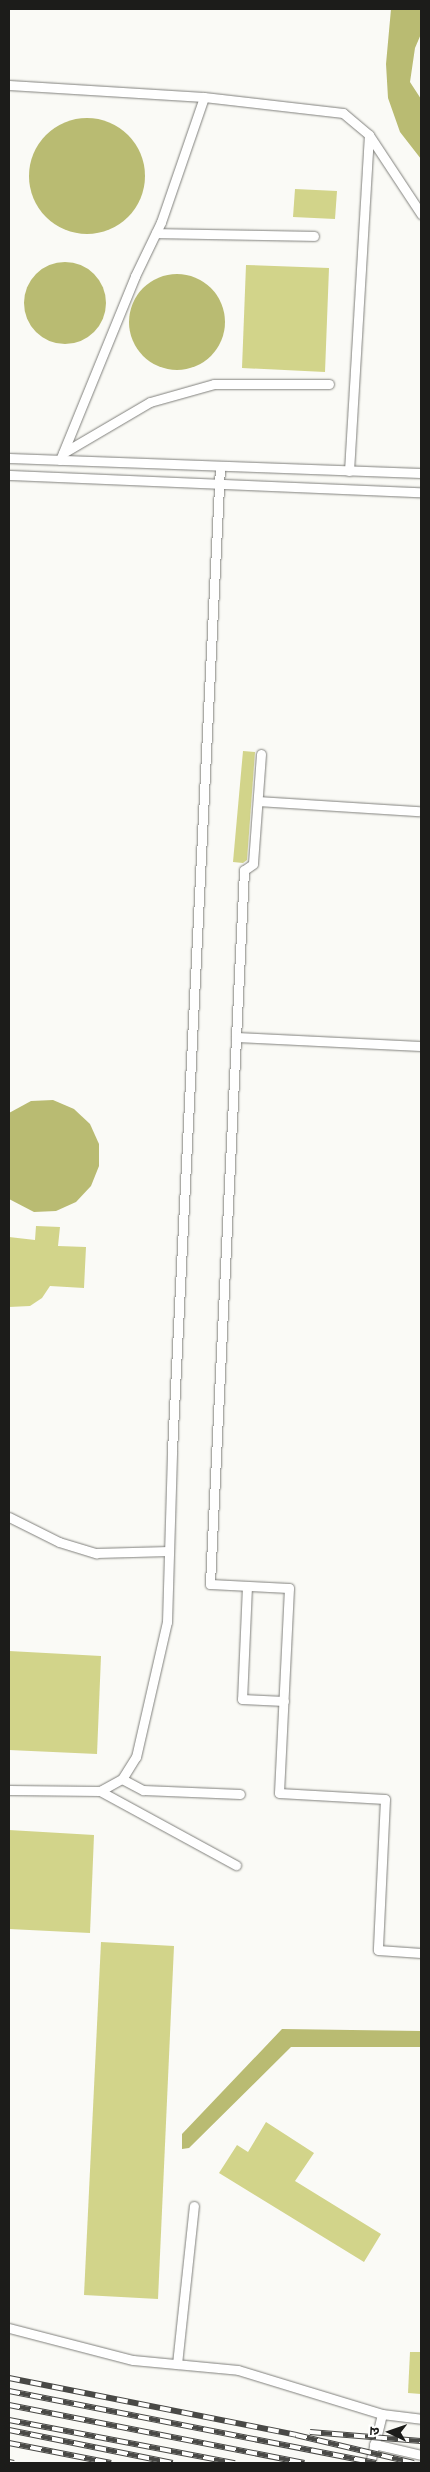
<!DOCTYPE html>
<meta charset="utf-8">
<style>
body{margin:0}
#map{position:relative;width:430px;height:2472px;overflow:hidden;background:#fafaf6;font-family:"Alegreya Sans","Noto Sans Devanagari",sans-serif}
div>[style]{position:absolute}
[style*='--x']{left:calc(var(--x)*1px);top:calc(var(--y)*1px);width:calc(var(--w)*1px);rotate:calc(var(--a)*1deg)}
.water>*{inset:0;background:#b9bb72}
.round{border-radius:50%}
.building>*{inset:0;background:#d2d48a}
.roads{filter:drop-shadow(0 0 1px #80807c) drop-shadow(0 0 1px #80807c)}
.service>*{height:9px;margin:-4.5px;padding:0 4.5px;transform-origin:4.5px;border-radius:4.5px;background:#fff}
.rail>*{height:5.5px;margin-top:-2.75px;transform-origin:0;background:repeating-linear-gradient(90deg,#fffffe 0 11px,#494946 0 22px);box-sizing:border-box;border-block:1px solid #494946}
span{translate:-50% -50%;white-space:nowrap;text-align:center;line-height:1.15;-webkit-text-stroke:4px #fffffe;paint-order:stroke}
.frame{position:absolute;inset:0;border:10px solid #1c1c1a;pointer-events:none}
.north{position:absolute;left:365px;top:2407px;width:50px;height:50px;-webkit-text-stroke:4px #fffffe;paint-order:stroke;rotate:273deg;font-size:14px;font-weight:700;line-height:20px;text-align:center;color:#1c1c1a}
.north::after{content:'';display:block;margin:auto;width:18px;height:22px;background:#1c1c1a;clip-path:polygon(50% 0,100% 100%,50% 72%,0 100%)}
</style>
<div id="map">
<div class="water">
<i style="clip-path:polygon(391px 9px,421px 9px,421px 34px,415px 48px,410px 82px,421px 99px,421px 159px,400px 132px,388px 98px,386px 64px)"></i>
<i class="round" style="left:29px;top:118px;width:116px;height:116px"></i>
<i class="round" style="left:24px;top:262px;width:82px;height:82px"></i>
<i class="round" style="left:129px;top:274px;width:96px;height:96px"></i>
<i style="clip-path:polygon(53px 1100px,74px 1109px,90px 1124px,99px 1144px,99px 1166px,91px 1186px,76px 1202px,56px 1211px,34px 1212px,9px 1199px,9px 1113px,31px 1101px)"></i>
<i style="clip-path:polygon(282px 2029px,421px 2031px,421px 2047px,291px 2047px,189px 2148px,182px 2149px,182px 2134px)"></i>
</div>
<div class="building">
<i style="clip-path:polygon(295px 189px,337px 191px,335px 219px,293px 217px)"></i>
<i style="clip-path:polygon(246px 265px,329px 268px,325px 372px,242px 368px)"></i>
<i style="clip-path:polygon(243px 751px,255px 752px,247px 860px,243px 863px,233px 862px)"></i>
<i style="clip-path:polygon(36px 1226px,60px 1227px,58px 1246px,86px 1247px,84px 1288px,50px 1286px,42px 1298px,30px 1306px,9px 1307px,9px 1237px,35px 1240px)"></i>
<i style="clip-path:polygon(9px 1651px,101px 1656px,97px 1754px,9px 1750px)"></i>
<i style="clip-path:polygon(9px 1830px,94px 1835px,90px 1933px,9px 1929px)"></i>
<i style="clip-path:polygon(101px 1942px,174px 1946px,158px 2299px,84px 2295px)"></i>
<i style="clip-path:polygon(266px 2122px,314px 2153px,295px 2181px,381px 2234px,364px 2262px,219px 2173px,237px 2145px,248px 2152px)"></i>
<i style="clip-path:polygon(410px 2352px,421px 2352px,421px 2394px,408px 2393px)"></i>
</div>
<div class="roads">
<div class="service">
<i style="--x:9;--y:85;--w:195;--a:3.5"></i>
<i style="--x:204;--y:97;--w:140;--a:6.6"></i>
<i style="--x:343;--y:113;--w:34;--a:40"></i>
<i style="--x:369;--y:135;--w:95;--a:56.6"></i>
<i style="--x:156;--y:233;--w:158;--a:1.1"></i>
<i style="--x:63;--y:453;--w:101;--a:-30.4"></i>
<i style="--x:150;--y:402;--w:66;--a:-15.7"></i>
<i style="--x:214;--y:384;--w:115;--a:0"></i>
<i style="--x:9;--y:458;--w:412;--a:2.1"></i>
<i style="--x:60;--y:460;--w:199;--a:-67.8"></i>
<i style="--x:135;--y:276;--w:60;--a:-64.3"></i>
<i style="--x:161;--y:222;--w:132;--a:-71"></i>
<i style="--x:349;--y:471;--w:336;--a:-86.6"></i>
<i style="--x:9;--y:475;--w:412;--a:2.4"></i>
<i style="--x:261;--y:754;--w:110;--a:94.2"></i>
<i style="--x:253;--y:864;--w:11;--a:146"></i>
<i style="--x:244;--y:870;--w:715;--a:92.73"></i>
<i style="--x:210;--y:1584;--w:79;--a:2.9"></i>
<i style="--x:289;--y:1588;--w:205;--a:92.8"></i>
<i style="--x:279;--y:1793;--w:106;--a:3.2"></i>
<i style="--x:385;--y:1799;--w:151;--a:92.7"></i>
<i style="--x:378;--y:1950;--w:43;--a:4"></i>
<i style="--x:258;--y:801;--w:161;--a:3.6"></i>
<i style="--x:236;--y:1037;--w:185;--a:2.8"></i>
<i style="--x:9;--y:1517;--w:56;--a:26.6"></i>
<i style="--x:59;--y:1542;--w:39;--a:17"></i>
<i style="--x:96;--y:1553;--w:73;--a:-1.6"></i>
<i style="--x:247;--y:1586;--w:113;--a:92.5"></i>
<i style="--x:242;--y:1699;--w:42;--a:2.7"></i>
<i style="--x:122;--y:1779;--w:24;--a:28"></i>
<i style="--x:143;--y:1790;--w:97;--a:2.4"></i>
<i style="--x:9;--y:1790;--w:91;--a:0.6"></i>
<i style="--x:100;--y:1791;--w:25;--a:-29"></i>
<i style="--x:122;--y:1779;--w:26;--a:-58"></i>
<i style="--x:136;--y:1757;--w:139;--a:-77.1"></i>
<i style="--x:167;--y:1622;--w:171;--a:-88.3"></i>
<i style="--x:172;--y:1451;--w:986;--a:-87.21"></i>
<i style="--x:100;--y:1791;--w:155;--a:28.6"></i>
<i style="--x:9;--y:2328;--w:128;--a:14.5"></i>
<i style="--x:133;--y:2360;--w:105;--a:5.4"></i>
<i style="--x:238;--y:2370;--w:151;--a:17"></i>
<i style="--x:382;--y:2414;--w:39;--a:7"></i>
<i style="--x:177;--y:2364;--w:159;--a:-83.9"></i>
<i style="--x:374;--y:2444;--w:48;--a:13.2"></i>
<i style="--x:370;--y:2463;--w:50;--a:-76.2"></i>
</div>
</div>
<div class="rail">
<i style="--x:9;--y:2378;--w:293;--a:11.2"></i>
<i style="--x:296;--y:2435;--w:121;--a:13.3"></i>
<i style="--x:9;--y:2391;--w:374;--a:11.1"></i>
<i style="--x:9;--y:2405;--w:301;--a:11.1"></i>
<i style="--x:9;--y:2420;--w:230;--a:10.8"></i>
<i style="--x:9;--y:2430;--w:167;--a:11.4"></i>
<i style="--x:310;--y:2432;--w:111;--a:4.6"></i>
<i style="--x:9;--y:2443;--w:104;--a:11.1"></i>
<i style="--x:9;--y:2462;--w:5;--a:11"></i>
</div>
<div class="frame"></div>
<div class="north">उ</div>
</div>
